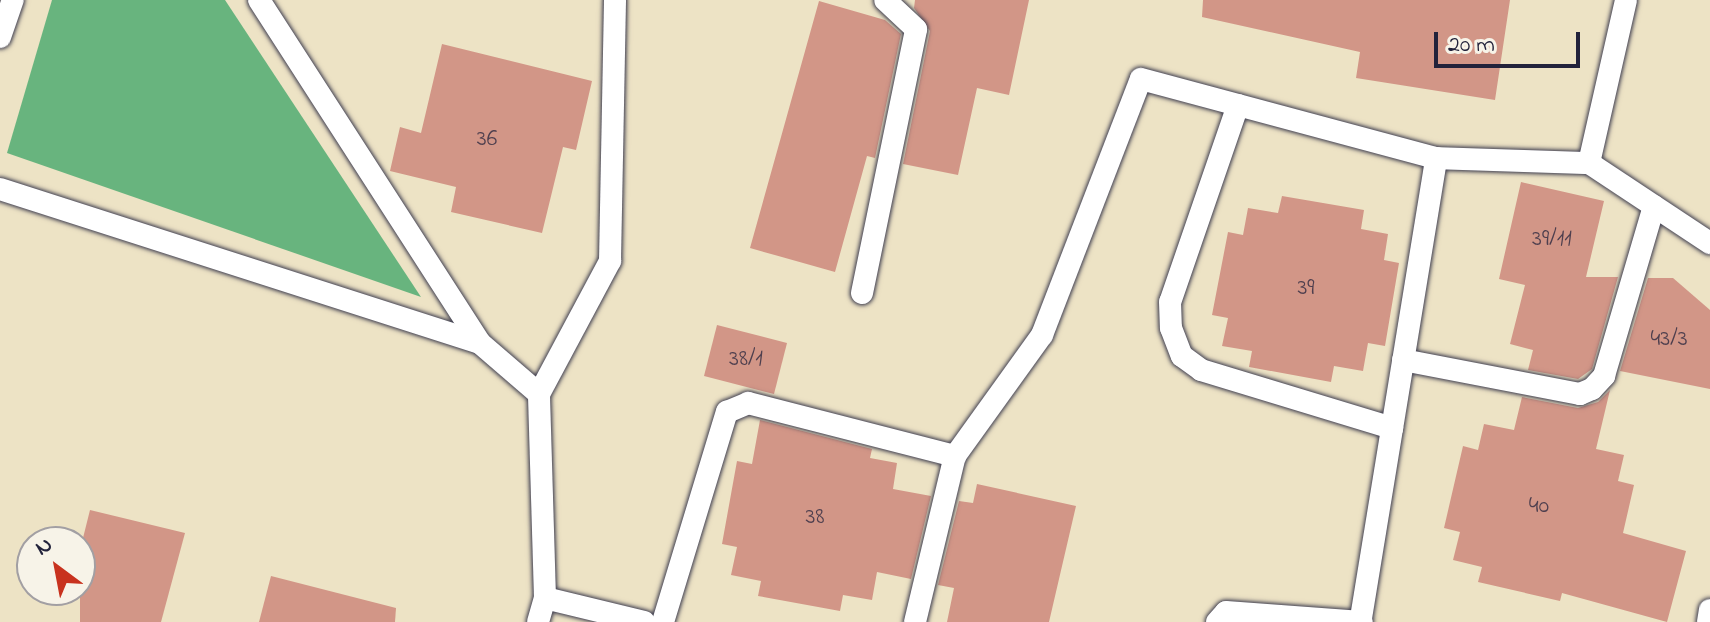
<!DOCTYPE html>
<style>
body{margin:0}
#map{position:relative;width:1710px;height:622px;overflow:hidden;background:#ede3c5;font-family:"Indie Flower",sans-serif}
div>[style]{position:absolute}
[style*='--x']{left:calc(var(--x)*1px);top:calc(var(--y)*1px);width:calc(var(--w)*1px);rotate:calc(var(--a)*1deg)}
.forest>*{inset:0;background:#68b47e}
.building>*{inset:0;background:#d29687}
.roads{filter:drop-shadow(0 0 2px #403f50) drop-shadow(0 0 2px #403f50)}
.lane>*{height:22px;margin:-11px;padding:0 11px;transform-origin:11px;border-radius:11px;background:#fff}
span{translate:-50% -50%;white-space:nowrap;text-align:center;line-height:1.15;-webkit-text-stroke:7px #f7f3e8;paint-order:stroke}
.number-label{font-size:24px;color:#4e3f4e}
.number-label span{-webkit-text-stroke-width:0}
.north{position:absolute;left:16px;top:526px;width:80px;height:80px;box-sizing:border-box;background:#f7f3e8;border:2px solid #a29fa3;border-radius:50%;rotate:328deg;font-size:22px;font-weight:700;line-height:32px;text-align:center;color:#22223b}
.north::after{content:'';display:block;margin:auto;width:28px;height:36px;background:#c8321e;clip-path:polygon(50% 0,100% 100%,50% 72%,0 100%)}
.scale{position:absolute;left:1434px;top:32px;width:146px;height:36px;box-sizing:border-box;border:4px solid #22223b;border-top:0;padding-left:10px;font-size:24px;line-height:28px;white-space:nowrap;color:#22223b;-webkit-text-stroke:6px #f7f3e8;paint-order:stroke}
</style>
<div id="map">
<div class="forest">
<i style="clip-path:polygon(52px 0,225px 0,421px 297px,7px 153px)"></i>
</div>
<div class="building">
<i style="clip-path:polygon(915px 0,1029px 0,1009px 95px,977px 88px,958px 175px,903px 164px,930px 31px,914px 8px)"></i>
<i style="clip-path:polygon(1203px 0,1510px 0,1495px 100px,1356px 78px,1360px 52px,1202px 17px)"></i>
<i style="clip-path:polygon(819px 1px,885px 20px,901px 34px,875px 158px,867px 156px,835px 272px,750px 248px)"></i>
<i style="clip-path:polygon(442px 44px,592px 81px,576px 150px,563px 147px,542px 233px,451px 212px,456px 187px,390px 171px,400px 127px,421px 133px)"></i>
<i style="clip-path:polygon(1521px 182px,1604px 201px,1586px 277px,1618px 277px,1592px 369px,1578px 379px,1528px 370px,1533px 350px,1510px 344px,1525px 285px,1499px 279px)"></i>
<i style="clip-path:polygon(1282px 196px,1364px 210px,1361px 229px,1388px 234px,1384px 260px,1399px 263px,1385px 346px,1368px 343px,1363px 371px,1334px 366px,1331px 382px,1249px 367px,1252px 351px,1222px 346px,1228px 318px,1212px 315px,1228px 232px,1243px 235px,1248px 208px,1278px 213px)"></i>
<i style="clip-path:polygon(1648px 278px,1673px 278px,1710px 310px,1710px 389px,1620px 371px)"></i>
<i style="clip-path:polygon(717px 325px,787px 343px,774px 394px,704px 376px)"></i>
<i style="clip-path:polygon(1610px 390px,1596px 449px,1624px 455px,1618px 481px,1634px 485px,1623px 533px,1686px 551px,1667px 622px,1562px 593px,1560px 601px,1478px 582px,1482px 567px,1453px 560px,1460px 532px,1444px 528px,1463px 446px,1478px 450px,1484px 424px,1514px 430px,1522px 397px,1578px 408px,1598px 402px)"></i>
<i style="clip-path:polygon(760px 420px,872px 449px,870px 458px,897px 463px,893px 489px,931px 496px,911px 579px,877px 572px,872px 600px,843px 595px,840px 611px,758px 596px,761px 581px,731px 575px,737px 547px,722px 544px,737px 461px,752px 464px)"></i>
<i style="clip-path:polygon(977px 484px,1076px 506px,1049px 622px,947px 622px,954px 588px,938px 585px,959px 501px,973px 503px)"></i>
<i style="clip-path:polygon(90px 510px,185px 533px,161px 622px,80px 622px,80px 550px)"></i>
<i style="clip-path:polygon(271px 576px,396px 608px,395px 622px,259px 622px)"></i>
</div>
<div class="roads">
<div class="lane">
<i style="--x:259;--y:0;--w:408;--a:57.2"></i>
<i style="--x:0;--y:37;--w:39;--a:-71"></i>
<i style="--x:1238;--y:105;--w:208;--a:109"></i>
<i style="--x:1170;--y:302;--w:26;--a:88"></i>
<i style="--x:1171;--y:328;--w:30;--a:69"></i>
<i style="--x:1182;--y:356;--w:24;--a:36"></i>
<i style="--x:1201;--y:370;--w:200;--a:16.9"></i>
<i style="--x:1589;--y:163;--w:167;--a:-77.2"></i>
<i style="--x:0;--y:189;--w:504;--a:17.79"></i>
<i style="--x:480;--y:343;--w:78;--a:40.8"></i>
<i style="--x:862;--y:293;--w:269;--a:-78.4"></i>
<i style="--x:916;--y:29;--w:42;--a:-136.9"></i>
<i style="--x:1403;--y:360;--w:180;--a:10.9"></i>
<i style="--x:1580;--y:394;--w:13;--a:-23"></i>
<i style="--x:1592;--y:389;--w:18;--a:-47"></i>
<i style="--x:1604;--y:376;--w:177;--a:-73.6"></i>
<i style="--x:545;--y:598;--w:102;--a:13.6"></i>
<i style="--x:1361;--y:618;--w:466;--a:-80.7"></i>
<i style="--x:538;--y:622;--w:25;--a:-74"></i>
<i style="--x:545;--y:598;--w:204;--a:-91.7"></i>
<i style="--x:539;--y:394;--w:151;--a:-61.9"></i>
<i style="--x:610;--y:261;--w:261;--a:-88.9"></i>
<i style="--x:663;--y:622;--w:220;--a:-73.1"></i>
<i style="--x:727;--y:412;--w:23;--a:-23"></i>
<i style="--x:748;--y:403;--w:214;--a:14.4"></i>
<i style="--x:915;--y:622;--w:171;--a:-76.5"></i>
<i style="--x:955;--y:456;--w:149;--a:-54.3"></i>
<i style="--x:1042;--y:335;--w:274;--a:-68.9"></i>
<i style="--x:1141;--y:79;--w:305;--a:15"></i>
<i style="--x:1436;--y:158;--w:153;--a:1.9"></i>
<i style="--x:1589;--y:163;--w:145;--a:33.5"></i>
<i style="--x:1217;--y:622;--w:13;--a:-48"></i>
<i style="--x:1226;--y:612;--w:136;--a:4.2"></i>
<i style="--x:1708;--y:622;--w:12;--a:-81"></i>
</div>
</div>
<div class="number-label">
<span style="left:487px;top:140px">36</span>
<span style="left:1552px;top:240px">39/11</span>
<span style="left:1306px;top:289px">39</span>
<span style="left:1669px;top:340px">43/3</span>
<span style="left:746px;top:360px">38/1</span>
<span style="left:1539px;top:507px">40</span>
<span style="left:815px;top:518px">38</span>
</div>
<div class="north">N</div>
<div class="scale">20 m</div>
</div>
